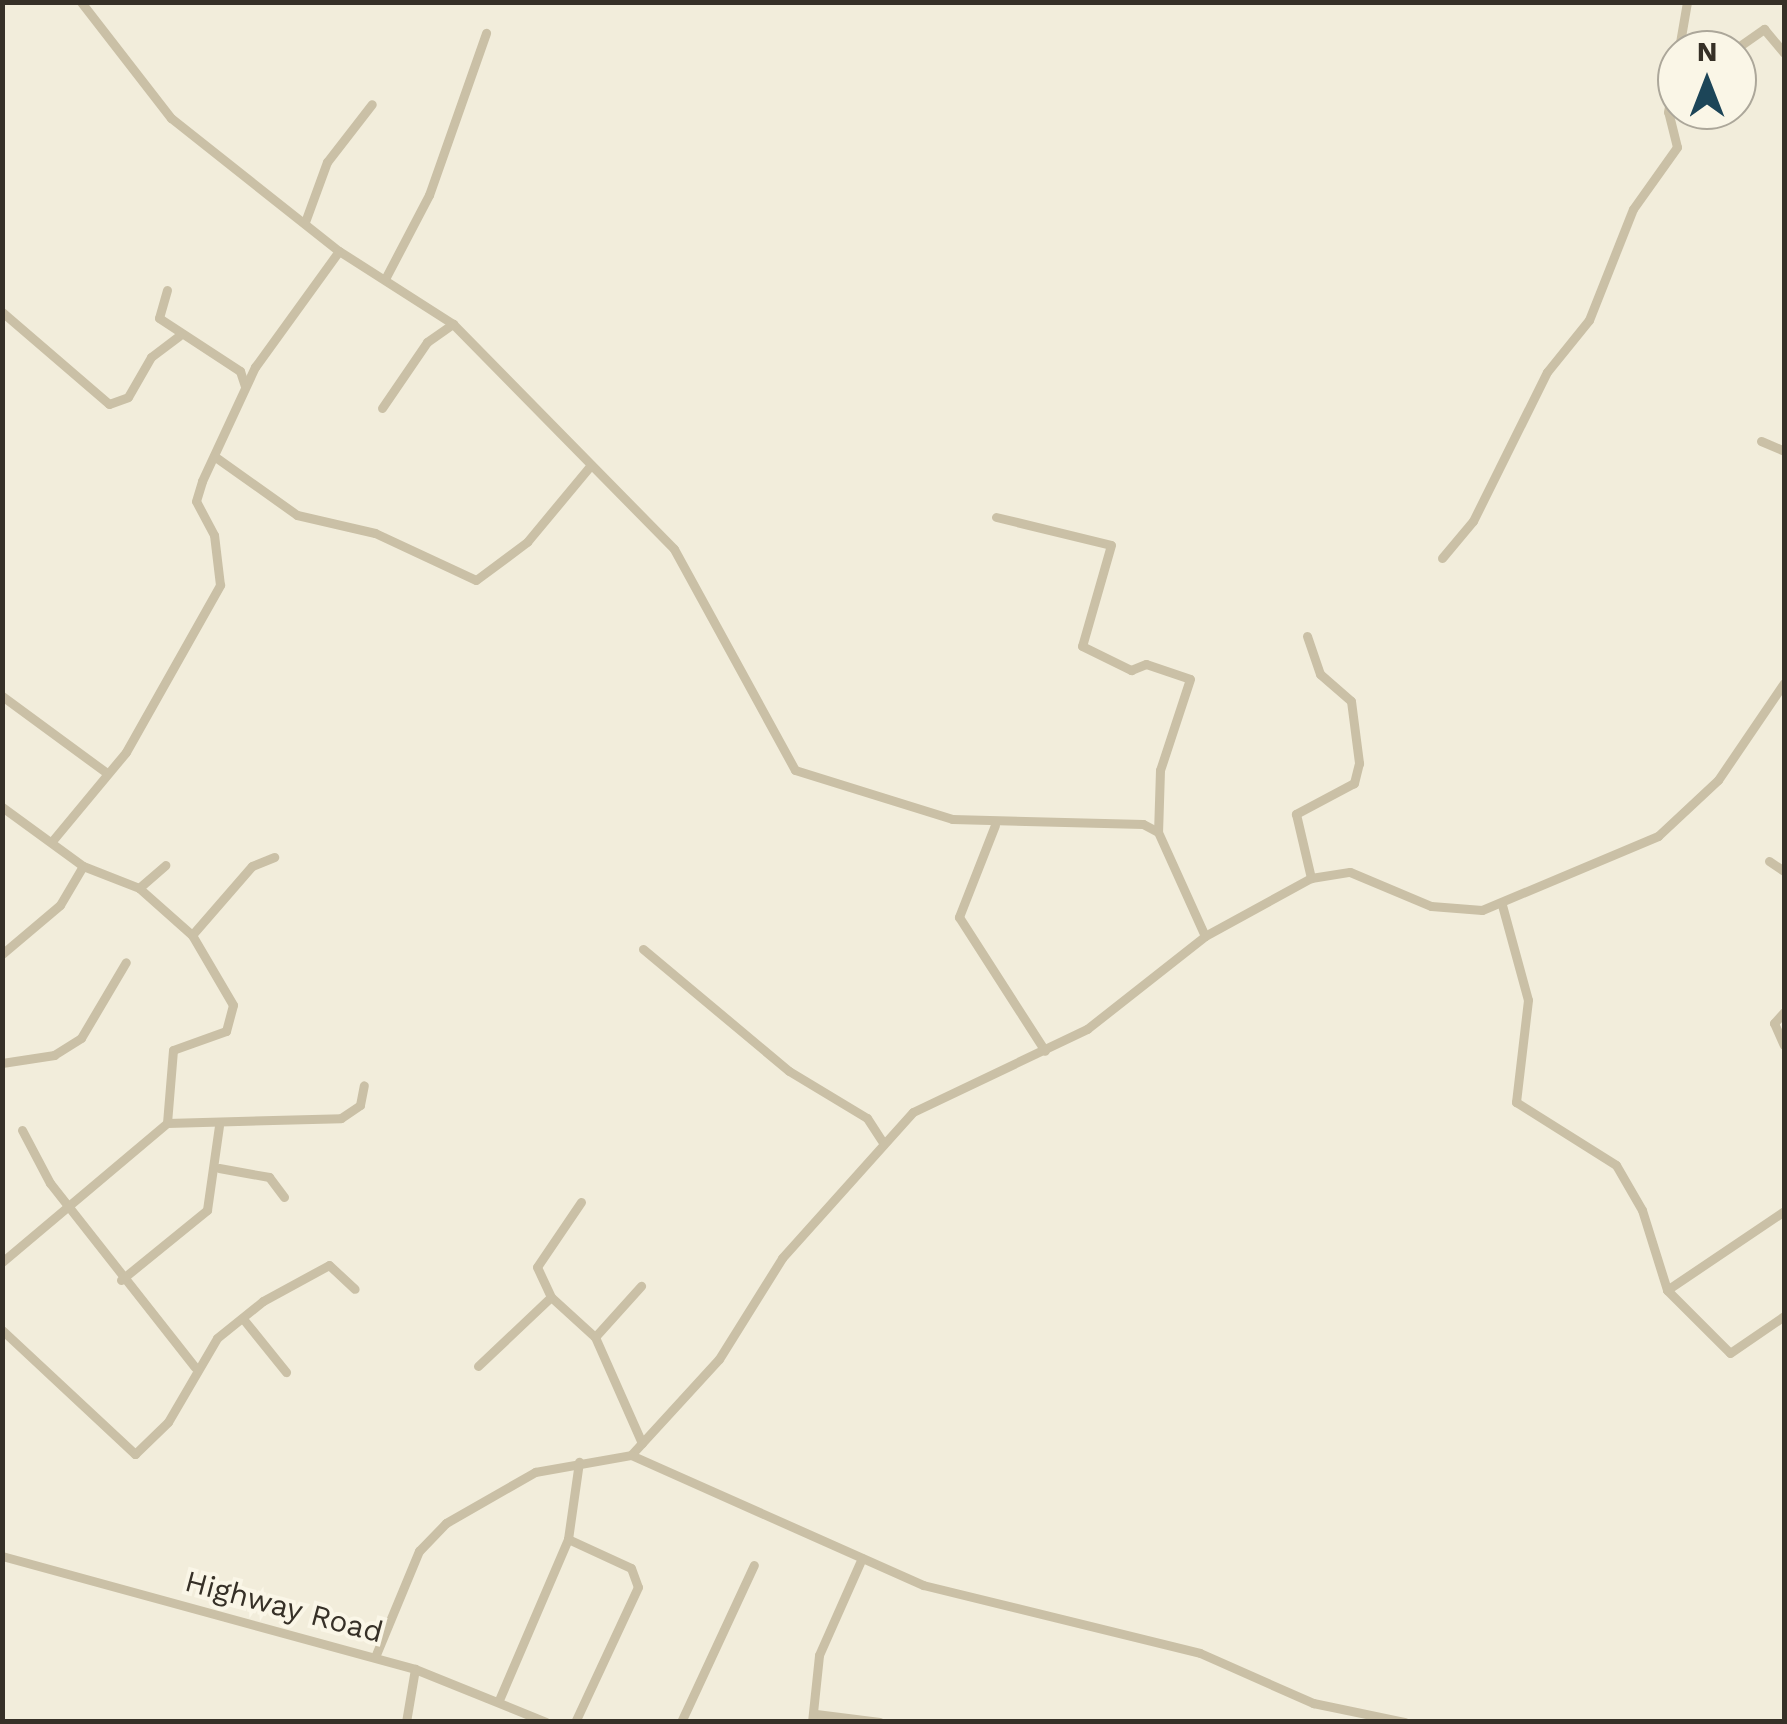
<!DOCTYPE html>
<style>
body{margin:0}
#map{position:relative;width:1787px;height:1724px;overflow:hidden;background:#f2eddb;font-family:"Work Sans",sans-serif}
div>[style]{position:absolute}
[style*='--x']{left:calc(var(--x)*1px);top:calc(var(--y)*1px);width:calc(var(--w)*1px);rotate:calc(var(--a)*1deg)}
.street>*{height:9px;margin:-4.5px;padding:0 4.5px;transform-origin:4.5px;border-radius:4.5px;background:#cac0a6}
span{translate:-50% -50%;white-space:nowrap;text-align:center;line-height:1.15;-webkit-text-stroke:8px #faf6e7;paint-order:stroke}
.street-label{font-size:30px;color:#363027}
.frame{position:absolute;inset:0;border:5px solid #363027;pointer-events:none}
.north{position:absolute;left:1657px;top:30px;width:100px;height:100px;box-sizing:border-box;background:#faf6e7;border:2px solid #aca79a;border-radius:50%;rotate:0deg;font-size:28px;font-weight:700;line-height:40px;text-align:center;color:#363027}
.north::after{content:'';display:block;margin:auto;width:35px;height:45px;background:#1c4558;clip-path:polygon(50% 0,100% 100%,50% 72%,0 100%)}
</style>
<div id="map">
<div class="street">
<i style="--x:81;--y:2;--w:147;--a:52.2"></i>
<i style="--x:171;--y:118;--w:214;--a:38.4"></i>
<i style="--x:339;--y:251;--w:135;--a:32.6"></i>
<i style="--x:453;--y:324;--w:315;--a:45.5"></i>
<i style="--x:674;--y:549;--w:252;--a:61.3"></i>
<i style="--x:795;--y:770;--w:164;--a:17.3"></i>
<i style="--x:952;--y:819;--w:191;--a:1.5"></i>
<i style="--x:1143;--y:824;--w:17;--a:28"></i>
<i style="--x:1158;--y:832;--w:114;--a:65.7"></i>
<i style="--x:1734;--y:50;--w:37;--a:-35"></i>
<i style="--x:1764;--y:29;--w:31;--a:50"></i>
<i style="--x:305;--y:222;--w:64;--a:-69.9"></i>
<i style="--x:327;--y:162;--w:73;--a:-52.2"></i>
<i style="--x:385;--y:279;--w:95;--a:-62.4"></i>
<i style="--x:429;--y:195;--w:172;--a:-70.6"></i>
<i style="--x:167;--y:290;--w:29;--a:106"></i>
<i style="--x:159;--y:318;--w:97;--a:33.2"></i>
<i style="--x:240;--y:371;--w:16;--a:72"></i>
<i style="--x:2;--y:312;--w:141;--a:40.7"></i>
<i style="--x:109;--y:404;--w:20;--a:-20"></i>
<i style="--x:128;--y:397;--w:46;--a:-60.1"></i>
<i style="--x:151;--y:357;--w:35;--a:-37"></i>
<i style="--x:382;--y:408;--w:80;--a:-55.7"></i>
<i style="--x:427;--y:342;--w:32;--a:-35"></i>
<i style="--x:1761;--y:441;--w:25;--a:23"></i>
<i style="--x:214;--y:456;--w:102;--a:35.4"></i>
<i style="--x:297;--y:515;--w:80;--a:13"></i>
<i style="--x:375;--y:533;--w:111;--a:25"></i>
<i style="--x:476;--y:580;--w:64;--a:-36.7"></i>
<i style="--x:527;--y:542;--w:99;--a:-50.3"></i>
<i style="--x:996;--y:517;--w:118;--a:13.7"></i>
<i style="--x:1111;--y:545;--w:105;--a:106"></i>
<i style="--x:1082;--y:646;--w:55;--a:26.1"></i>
<i style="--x:1131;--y:670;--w:16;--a:-22"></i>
<i style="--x:1146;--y:664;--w:46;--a:18.8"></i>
<i style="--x:1190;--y:679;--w:96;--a:108.2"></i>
<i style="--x:1160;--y:770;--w:62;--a:91.8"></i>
<i style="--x:1442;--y:558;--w:48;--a:-50"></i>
<i style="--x:1473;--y:521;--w:166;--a:-63.6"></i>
<i style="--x:1547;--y:372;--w:67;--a:-51.1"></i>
<i style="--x:1589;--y:320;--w:119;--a:-68.4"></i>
<i style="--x:1633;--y:209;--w:76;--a:-54.6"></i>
<i style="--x:1677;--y:147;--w:36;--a:-104"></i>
<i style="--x:1668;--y:112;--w:112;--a:-80.2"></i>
<i style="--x:1307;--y:636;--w:40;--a:71.1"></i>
<i style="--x:1320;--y:674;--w:41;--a:41.1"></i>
<i style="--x:1351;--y:701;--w:63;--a:82.6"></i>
<i style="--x:1359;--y:763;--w:21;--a:104"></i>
<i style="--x:1354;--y:783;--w:66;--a:151.9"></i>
<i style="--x:1296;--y:814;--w:66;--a:76.8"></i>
<i style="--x:2;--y:696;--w:130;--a:36.3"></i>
<i style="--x:2;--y:807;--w:100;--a:36.1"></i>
<i style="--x:83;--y:866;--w:60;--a:21.4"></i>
<i style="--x:139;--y:888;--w:71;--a:41.6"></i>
<i style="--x:192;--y:935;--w:81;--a:59.6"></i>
<i style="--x:233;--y:1005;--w:27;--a:105"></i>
<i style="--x:226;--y:1031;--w:56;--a:160.3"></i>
<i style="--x:173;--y:1050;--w:73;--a:94.7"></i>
<i style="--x:995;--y:825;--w:99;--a:111.4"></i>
<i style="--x:959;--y:917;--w:159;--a:57.3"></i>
<i style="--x:53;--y:840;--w:114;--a:-50.3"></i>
<i style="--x:126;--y:752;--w:192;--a:-60.6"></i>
<i style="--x:220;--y:585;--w:50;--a:-96.8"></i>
<i style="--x:214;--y:535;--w:38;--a:-118"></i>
<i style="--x:196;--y:501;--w:21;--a:-73"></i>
<i style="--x:202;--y:481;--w:126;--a:-65.1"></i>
<i style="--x:255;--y:367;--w:143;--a:-54.1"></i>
<i style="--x:1769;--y:861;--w:18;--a:34"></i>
<i style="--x:139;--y:888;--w:35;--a:-41"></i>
<i style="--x:1502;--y:905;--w:98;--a:74.7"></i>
<i style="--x:1528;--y:1000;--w:103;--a:96.7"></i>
<i style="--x:1516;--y:1102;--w:118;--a:32.2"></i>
<i style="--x:1616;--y:1165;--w:52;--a:60"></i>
<i style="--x:1642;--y:1210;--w:84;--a:72.6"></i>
<i style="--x:1667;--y:1290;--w:89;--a:45"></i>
<i style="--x:1730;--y:1353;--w:65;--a:-34.4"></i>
<i style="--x:192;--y:935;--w:91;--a:-49"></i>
<i style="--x:252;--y:866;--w:24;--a:-22"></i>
<i style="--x:643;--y:949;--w:190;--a:39.9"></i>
<i style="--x:789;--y:1071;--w:91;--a:31.1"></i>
<i style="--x:867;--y:1118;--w:27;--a:57"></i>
<i style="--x:2;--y:954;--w:76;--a:-40.2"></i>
<i style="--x:60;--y:905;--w:45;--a:-59.5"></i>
<i style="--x:1784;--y:1012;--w:15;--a:132"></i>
<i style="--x:1774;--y:1023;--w:24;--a:66"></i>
<i style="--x:2;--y:1063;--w:53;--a:-8.7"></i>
<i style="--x:54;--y:1055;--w:32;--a:-32"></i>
<i style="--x:81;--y:1038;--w:88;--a:-59.4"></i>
<i style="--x:22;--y:1130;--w:60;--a:62.2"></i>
<i style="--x:50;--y:1183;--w:234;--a:51.8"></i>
<i style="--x:219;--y:1168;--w:51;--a:10.2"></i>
<i style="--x:269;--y:1177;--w:25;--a:53"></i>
<i style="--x:581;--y:1202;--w:78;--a:124.1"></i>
<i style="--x:537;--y:1267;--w:33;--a:65"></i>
<i style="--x:551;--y:1297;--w:59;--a:42.3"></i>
<i style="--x:595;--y:1337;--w:116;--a:66.1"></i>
<i style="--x:2;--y:1262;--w:216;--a:-40.1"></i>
<i style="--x:167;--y:1123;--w:174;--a:-1.6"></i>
<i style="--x:341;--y:1118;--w:23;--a:-34"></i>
<i style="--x:360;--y:1105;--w:20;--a:-79"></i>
<i style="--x:121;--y:1280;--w:111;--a:-39.1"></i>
<i style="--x:207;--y:1210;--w:85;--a:-81.9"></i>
<i style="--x:1667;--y:1290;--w:141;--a:-34"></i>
<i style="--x:244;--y:1320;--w:67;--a:51.1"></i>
<i style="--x:2;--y:1330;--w:182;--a:43"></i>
<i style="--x:135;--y:1454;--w:46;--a:-44.1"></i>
<i style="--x:168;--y:1422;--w:97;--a:-59.7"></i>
<i style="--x:217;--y:1338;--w:59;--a:-38.8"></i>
<i style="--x:263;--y:1301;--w:75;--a:-28.6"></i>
<i style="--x:329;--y:1265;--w:35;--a:43"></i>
<i style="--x:595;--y:1337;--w:69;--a:-48"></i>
<i style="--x:478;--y:1366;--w:100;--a:-43.4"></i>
<i style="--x:631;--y:1455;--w:130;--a:-47.5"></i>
<i style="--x:719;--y:1359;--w:119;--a:-58"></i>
<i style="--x:782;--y:1258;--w:196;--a:-48.1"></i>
<i style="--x:913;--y:1112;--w:193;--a:-25.5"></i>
<i style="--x:1087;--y:1029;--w:150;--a:-38.2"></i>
<i style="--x:1205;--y:936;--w:121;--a:-28.7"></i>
<i style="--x:1311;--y:878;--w:39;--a:-9"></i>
<i style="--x:1350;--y:872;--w:88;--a:22.8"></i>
<i style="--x:1431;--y:906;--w:51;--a:4.5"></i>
<i style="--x:1482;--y:910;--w:191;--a:-22.8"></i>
<i style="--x:1658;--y:836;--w:82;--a:-43"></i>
<i style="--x:1718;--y:780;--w:117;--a:-55.8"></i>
<i style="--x:568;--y:1539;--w:69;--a:24.7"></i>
<i style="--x:631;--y:1568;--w:20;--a:70"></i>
<i style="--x:638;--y:1587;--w:149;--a:115"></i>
<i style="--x:2;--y:1556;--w:428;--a:15.3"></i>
<i style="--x:415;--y:1669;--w:141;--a:22"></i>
<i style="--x:375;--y:1657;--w:115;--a:-67.5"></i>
<i style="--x:419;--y:1551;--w:39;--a:-46"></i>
<i style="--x:446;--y:1523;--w:103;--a:-29.8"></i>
<i style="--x:535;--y:1472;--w:97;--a:-10"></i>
<i style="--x:631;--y:1455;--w:320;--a:24"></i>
<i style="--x:923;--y:1585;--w:285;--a:13.8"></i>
<i style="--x:1200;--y:1653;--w:124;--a:23.9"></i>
<i style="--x:1313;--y:1703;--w:94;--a:11.7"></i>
<i style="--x:499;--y:1700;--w:175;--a:-66.8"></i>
<i style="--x:568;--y:1539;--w:78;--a:-81.9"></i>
<i style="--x:816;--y:1714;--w:64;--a:7.1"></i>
<i style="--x:406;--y:1722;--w:54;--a:-80.4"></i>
<i style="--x:681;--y:1722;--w:173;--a:-65.1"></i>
<i style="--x:812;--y:1722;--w:67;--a:-84"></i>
<i style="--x:819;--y:1655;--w:106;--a:-66.1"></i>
</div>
<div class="street-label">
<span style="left:284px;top:1607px;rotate:15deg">Highway Road</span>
</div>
<div class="frame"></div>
<div class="north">N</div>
</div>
